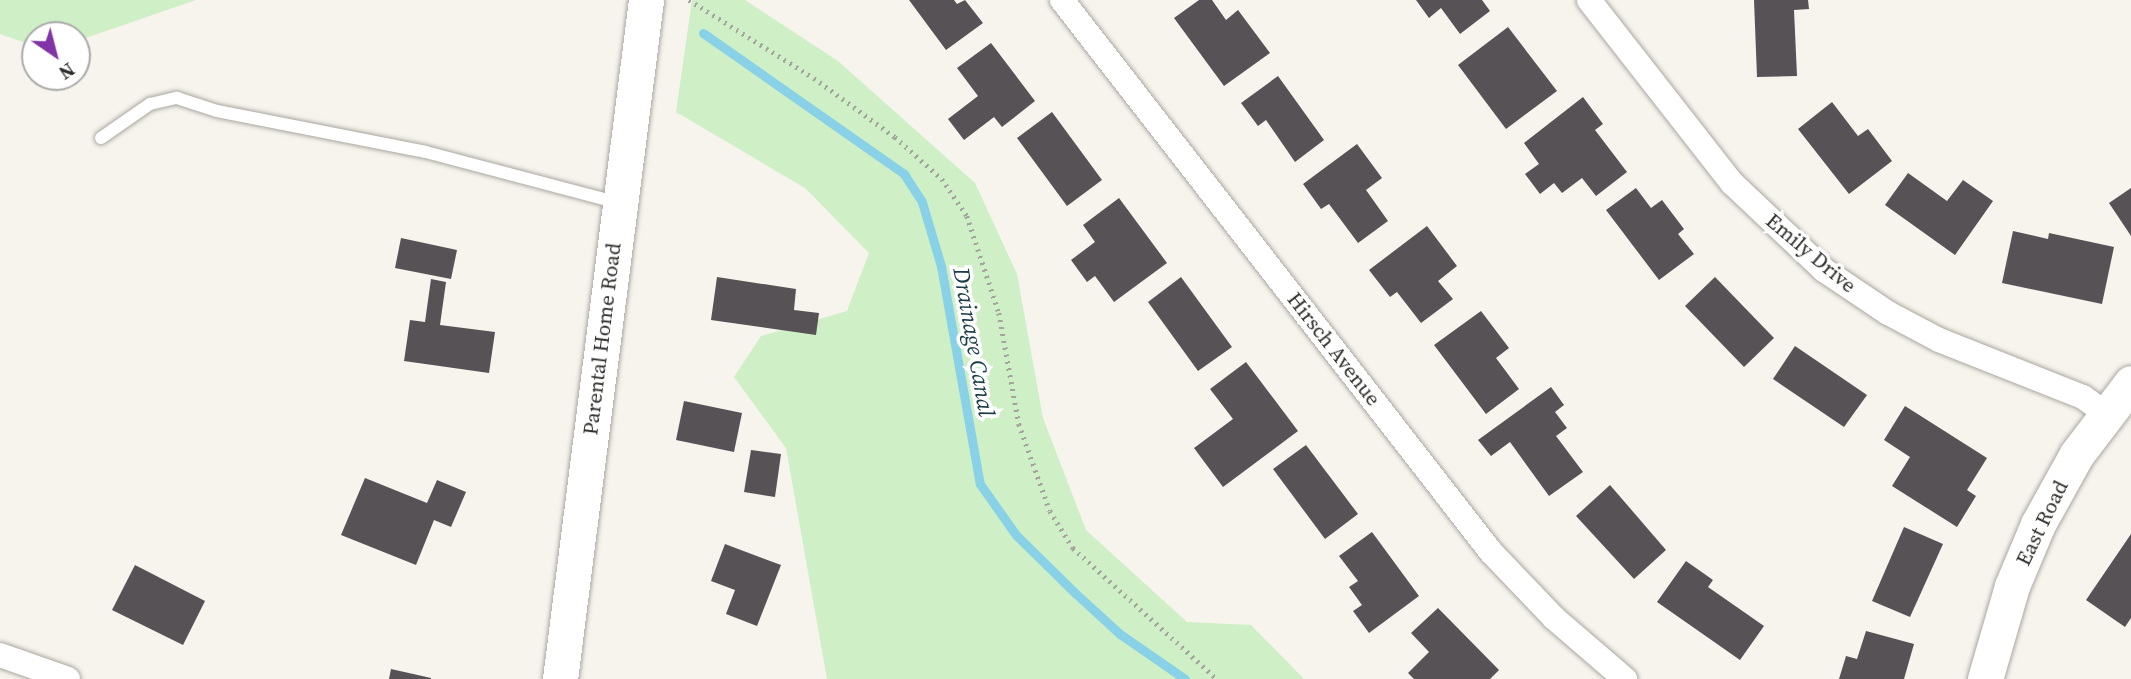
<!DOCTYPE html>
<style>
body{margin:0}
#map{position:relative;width:2131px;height:679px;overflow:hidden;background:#f7f4ed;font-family:"Source Serif 4",serif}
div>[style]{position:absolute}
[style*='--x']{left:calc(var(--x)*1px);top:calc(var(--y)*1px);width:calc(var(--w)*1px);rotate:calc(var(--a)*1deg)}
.green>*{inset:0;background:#cfefc6}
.stream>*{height:9px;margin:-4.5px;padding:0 4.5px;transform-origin:4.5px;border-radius:4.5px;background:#89d1e6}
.building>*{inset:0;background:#575256}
.path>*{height:4.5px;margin-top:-2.25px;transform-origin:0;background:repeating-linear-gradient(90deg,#a5a39d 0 2px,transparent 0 7px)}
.roads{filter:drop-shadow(0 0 2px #aaa7a1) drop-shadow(0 0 2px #aaa7a1)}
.lane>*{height:12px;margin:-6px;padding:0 6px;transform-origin:6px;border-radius:6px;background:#fff}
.street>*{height:24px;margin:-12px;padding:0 12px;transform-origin:12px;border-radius:12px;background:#fff}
.secondary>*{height:35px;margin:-17.5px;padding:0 17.5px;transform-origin:17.5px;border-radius:17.5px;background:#fff}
span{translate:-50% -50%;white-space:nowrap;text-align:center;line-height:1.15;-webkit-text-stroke:7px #fff;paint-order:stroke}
.street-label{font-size:21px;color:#2e2d2a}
.water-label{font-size:23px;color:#1a3c45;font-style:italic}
.north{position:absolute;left:21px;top:21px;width:70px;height:70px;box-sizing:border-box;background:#fff;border:2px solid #ababaa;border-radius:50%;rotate:145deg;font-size:19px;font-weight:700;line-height:28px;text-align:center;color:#2e2d2a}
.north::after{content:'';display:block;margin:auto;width:24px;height:32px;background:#8034a5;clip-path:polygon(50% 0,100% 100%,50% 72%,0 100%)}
</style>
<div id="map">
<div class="green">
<i style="clip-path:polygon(0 0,196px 0,77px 41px,77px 35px,35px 35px,35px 46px,0 34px)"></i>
<i style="clip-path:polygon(692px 0,745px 0,838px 61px,975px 183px,1017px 274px,1043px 418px,1086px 530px,1187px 622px,1251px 625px,1304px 679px,827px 679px,786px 448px,734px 377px,761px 336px,847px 311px,869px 253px,805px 188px,676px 112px)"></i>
</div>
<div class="stream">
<i style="--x:703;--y:33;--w:246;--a:35"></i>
<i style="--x:904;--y:174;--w:33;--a:57"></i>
<i style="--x:922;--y:202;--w:67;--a:73.5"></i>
<i style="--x:941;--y:266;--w:221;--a:79.9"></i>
<i style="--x:980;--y:484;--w:62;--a:54.8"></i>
<i style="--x:1016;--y:535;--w:81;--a:44.5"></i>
<i style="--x:1074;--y:592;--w:62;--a:42.4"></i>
<i style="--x:1120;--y:634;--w:79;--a:34.7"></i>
</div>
<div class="building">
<i style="clip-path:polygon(909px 0,954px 0,957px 4px,965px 0,983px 23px,946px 50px)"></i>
<i style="clip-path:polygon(1199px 0,1212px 0,1226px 20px,1238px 10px,1270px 53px,1224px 86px,1174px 18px)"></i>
<i style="clip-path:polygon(1416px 0,1482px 0,1490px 11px,1460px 34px,1441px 8px,1429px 18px)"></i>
<i style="clip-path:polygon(1754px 0,1808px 0,1809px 9px,1794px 10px,1797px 76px,1757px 77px)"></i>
<i style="clip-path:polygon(1508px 27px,1557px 91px,1506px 129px,1458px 65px)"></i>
<i style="clip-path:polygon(991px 43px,1035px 101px,1002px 127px,994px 117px,964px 140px,948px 119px,978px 96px,957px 68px)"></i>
<i style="clip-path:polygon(1278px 76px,1324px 140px,1295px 162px,1266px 120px,1258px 126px,1241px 103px)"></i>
<i style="clip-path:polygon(1583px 97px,1603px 124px,1595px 130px,1627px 172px,1596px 196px,1582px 178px,1562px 193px,1554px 183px,1540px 194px,1525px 174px,1539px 164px,1524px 143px)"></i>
<i style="clip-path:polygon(1832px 102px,1858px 136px,1868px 129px,1892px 161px,1849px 194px,1798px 129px)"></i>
<i style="clip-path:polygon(1052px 112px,1102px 180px,1067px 206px,1017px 138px)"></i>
<i style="clip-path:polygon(1357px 144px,1382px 178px,1366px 190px,1388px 221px,1358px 243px,1329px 204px,1321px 209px,1303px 184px)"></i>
<i style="clip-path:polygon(1908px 173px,1947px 201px,1963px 180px,1993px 201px,1955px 255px,1885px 205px)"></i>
<i style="clip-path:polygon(1636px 188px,1651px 208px,1662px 200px,1684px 229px,1678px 234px,1694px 254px,1659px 280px,1606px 210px)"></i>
<i style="clip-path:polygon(2131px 188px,2131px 236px,2109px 203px)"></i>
<i style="clip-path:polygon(1119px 198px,1167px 263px,1114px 302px,1095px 276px,1087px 282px,1071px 260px,1095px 242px,1083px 225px)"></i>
<i style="clip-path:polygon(1427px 226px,1457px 266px,1438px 281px,1453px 299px,1421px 323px,1397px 292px,1390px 297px,1369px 270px)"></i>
<i style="clip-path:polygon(2013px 231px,2048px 239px,2049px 233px,2114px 247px,2102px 304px,2002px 283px)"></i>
<i style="clip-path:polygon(401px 238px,457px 250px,451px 279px,395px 268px)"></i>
<i style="clip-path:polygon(717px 277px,796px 289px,794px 310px,819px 313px,816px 335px,711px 320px)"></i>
<i style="clip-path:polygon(1181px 277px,1232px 347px,1198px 371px,1148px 302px)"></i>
<i style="clip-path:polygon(1715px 277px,1774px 338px,1744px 367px,1685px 306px)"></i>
<i style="clip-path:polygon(431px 279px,446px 282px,440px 325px,495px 332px,489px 373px,404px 361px,410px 320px,425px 322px)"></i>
<i style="clip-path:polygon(1481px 311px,1509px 348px,1496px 358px,1519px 389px,1486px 414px,1434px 345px)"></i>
<i style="clip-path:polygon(1795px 346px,1867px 395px,1844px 427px,1773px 379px)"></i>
<i style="clip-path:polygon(1246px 362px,1298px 431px,1223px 487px,1194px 448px,1233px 419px,1210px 389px)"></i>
<i style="clip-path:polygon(1551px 387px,1564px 405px,1555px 412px,1567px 428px,1556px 436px,1583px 472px,1549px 496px,1510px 442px,1491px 456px,1478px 440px)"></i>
<i style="clip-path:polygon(684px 401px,742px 413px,734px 452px,676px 440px)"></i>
<i style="clip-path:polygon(1905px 406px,1987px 458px,1967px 490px,1976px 496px,1957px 527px,1892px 486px,1910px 457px,1884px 440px)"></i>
<i style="clip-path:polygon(1306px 445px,1358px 514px,1325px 539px,1273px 469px)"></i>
<i style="clip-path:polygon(751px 450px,781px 454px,775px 497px,744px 492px)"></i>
<i style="clip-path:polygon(365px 478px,427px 503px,437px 480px,466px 492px,451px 527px,434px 520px,416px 565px,341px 535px)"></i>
<i style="clip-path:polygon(1610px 485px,1666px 550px,1634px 579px,1576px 516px)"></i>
<i style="clip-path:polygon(1904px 527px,1943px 544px,1910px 617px,1872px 601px)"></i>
<i style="clip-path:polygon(1372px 532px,1419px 596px,1369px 633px,1353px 611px,1362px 605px,1349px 587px,1358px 581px,1339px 556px)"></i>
<i style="clip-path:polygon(2131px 534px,2131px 618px,2125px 627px,2086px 600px)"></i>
<i style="clip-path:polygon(725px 544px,781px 565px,757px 626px,726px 614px,735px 590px,711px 581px)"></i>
<i style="clip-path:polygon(1686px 561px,1713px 580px,1708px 587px,1764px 626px,1740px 660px,1657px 602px)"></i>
<i style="clip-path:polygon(135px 565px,205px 601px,183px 645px,112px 610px)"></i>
<i style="clip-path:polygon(1438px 608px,1499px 670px,1490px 679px,1414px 679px,1408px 673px,1429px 652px,1411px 633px)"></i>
<i style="clip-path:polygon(1866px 631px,1914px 644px,1904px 679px,1839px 679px,1846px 656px,1857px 659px)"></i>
<i style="clip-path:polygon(391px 669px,431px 678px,431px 679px,389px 679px)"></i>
</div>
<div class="path">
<i style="--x:689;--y:0;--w:147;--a:32"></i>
<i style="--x:814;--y:78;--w:100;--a:36.1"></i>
<i style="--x:895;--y:137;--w:63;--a:41.8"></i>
<i style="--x:942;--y:179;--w:45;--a:56"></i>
<i style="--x:967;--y:216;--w:102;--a:71.7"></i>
<i style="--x:999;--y:313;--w:113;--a:79.8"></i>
<i style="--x:1019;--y:424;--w:92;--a:70.4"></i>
<i style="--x:1050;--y:511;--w:44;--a:58.1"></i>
<i style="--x:1073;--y:548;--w:195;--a:42.3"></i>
</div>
<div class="roads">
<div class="lane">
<i style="--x:101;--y:138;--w:60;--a:-34.8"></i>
<i style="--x:150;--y:104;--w:28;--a:-13"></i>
<i style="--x:177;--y:98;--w:42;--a:18"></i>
<i style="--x:217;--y:111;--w:213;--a:11.1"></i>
<i style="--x:426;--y:152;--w:200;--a:14.8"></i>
</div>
<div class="street">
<i style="--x:1062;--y:0;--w:699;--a:52.15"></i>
<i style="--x:1491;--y:552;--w:91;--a:46.3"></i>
<i style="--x:1554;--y:618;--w:94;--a:40.7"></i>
<i style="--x:1589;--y:0;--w:232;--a:52"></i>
<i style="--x:1732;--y:183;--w:127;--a:43.4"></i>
<i style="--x:1824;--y:270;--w:77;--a:33.9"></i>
<i style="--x:1888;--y:313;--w:58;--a:27.9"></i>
<i style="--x:1939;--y:340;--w:155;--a:21.6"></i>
<i style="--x:2083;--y:397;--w:27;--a:36"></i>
<i style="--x:0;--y:655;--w:72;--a:19.4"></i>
</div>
<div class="secondary">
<i style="--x:560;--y:679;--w:684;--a:-82.78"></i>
<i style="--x:1985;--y:679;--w:97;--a:-73.8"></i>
<i style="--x:2012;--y:586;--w:67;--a:-67.2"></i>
<i style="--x:2038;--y:524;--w:80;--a:-60.9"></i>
<i style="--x:2077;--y:454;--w:89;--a:-52.7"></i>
</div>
</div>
<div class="street-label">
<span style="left:1811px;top:253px;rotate:40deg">Emily Drive</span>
<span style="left:602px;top:339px;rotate:-83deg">Parental Home Road</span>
<span style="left:1334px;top:349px;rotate:52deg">Hirsch Avenue</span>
<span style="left:2042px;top:523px;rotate:-64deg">East Road</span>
</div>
<div class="water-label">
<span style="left:974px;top:342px;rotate:80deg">Drainage Canal</span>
</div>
<div class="north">N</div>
</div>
